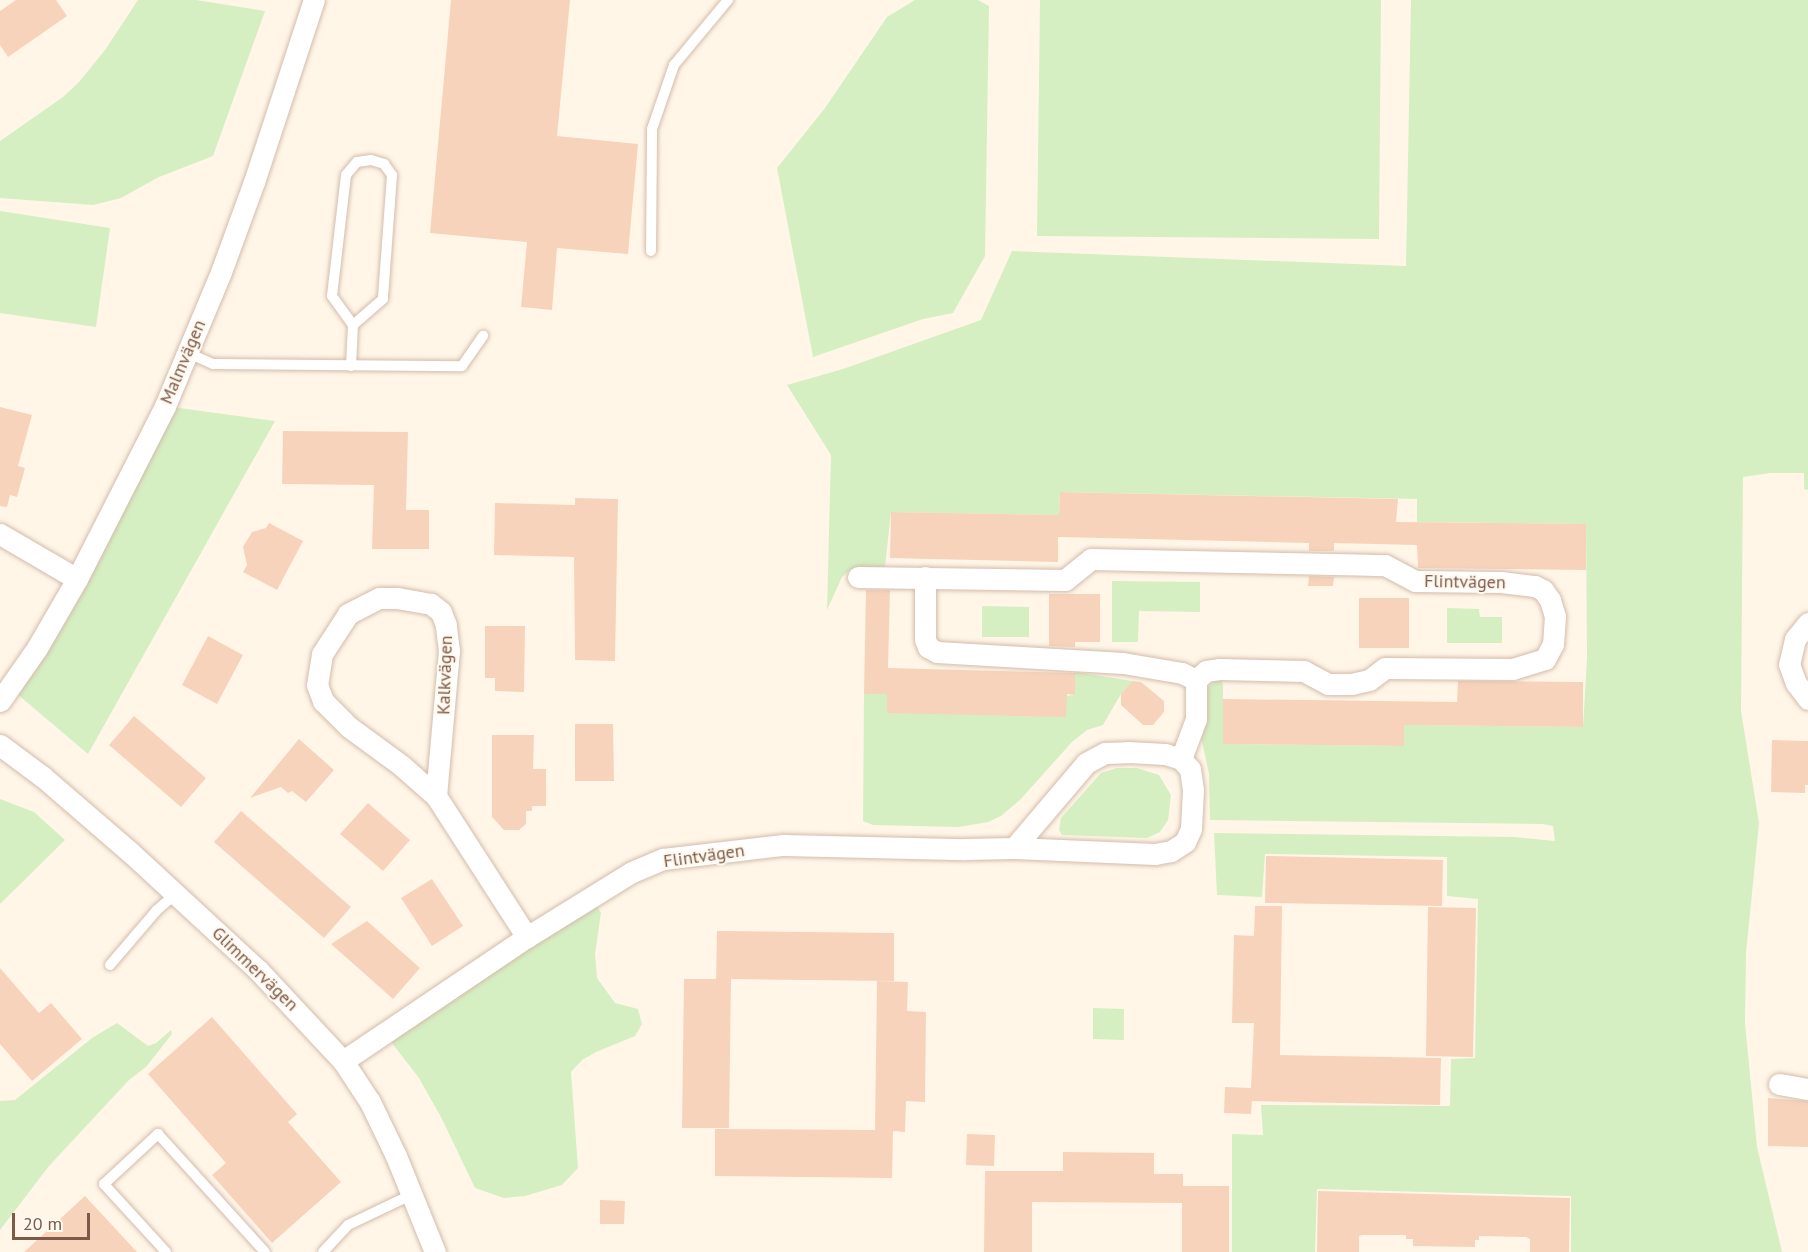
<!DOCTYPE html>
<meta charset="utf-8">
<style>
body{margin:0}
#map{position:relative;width:1808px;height:1252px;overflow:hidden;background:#fff6e8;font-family:"PT Sans",sans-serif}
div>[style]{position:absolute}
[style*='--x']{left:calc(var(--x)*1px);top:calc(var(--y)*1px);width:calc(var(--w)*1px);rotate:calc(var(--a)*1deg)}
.green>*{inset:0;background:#d5efc3}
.building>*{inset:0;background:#f7d3bc}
.roads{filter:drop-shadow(0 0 2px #d3bcab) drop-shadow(0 0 2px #d3bcab)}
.lane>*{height:10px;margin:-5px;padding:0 5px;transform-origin:5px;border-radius:5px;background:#fff}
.street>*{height:21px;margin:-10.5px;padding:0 10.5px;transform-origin:10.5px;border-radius:10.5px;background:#fff}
span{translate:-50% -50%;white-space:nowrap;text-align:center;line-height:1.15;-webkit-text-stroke:4.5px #fff9f0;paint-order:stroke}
.street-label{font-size:18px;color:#7d5a48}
.scale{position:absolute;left:12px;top:1213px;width:78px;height:27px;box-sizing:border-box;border:3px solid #7d5a48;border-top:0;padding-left:8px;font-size:18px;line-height:21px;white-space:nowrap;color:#7d5a48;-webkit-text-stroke:4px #fff9f0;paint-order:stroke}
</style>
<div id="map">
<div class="green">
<i style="clip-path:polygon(138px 0,196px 0,265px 11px,213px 156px,159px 177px,121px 198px,93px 205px,0 198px,0 141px,63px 97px,79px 82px,105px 50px)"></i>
<i style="clip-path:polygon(915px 0,978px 0,989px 6px,985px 256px,953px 313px,923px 319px,813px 357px,777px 168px,825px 108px,887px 17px)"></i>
<i style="clip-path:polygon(1040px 0,1381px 0,1379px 239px,1037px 236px)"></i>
<i style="clip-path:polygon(1411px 0,1808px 0,1808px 490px,1804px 489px,1804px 473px,1770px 473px,1743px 477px,1741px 711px,1759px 823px,1746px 953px,1745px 1023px,1757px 1147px,1782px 1252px,1571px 1252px,1571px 1196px,1317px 1189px,1315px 1252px,1232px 1252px,1232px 1134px,1263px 1135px,1261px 1105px,1450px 1106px,1451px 1059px,1475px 1058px,1478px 899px,1447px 896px,1447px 857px,1265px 854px,1262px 897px,1217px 895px,1214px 833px,1514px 837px,1555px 841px,1553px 826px,1542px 824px,1210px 820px,1209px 774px,1200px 732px,1203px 692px,1220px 677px,1223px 685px,1223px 744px,1404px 746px,1404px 725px,1583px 727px,1587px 658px,1586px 524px,1417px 522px,1417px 499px,1060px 492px,1059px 515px,891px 512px,885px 567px,851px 569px,842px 577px,827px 610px,831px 455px,787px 385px,843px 369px,981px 320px,1012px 251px,1406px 266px)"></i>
<i style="clip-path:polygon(0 211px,110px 228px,96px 327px,0 313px)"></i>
<i style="clip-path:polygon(165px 406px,275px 421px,88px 754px,10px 688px)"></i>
<i style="clip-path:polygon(1112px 581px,1200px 582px,1200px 612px,1139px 611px,1138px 642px,1112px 642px)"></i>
<i style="clip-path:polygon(982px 606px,1029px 607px,1029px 637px,982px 637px)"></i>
<i style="clip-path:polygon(1447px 608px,1479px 609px,1480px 617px,1502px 617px,1502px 643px,1447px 643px)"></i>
<i style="clip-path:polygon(1075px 672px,1132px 681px,1121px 694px,1103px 725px,1087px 730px,1072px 742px,1020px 800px,1001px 816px,988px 822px,959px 827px,873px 825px,863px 821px,864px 694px,887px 694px,887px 713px,1074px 695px)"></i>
<i style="clip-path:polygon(1137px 768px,1159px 775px,1171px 795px,1168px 820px,1160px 832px,1147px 838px,1062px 835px,1059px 830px,1061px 818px,1101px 773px,1117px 768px)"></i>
<i style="clip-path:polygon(0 799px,34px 812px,65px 840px,0 904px)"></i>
<i style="clip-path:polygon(591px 897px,601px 913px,595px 954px,597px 978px,615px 1003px,638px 1009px,642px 1024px,635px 1036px,596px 1052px,582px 1060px,571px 1072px,578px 1168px,562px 1185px,525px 1196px,504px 1198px,475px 1188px,442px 1119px,419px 1078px,385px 1034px)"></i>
<i style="clip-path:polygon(1093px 1008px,1124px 1009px,1124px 1040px,1093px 1039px)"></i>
<i style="clip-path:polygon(117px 1023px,148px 1046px,156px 1043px,171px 1030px,172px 1034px,146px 1067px,129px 1080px,49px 1166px,0 1230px,0 1101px,15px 1100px,92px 1038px)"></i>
</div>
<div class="building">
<i style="clip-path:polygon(16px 0,56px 0,67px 16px,8px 57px,0 45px,0 11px)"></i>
<i style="clip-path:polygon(451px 0,570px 0,557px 136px,638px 144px,628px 254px,557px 248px,552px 310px,521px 307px,527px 242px,430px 233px)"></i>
<i style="clip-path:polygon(0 407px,32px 415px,18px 466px,25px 468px,17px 497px,10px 495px,7px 507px,0 506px)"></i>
<i style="clip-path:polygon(283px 431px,408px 432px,406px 510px,429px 510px,429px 549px,372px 549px,374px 485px,282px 484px)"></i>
<i style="clip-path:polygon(1060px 492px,1398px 499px,1396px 522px,1586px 524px,1586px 570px,1418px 568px,1417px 545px,1334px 543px,1334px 551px,1309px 551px,1309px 543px,1058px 537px,1058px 562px,890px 558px,891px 512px,1059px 515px)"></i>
<i style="clip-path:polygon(575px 498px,618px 499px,615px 661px,575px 660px,574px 557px,494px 555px,495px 503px,575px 505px)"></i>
<i style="clip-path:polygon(269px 523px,303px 541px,277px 590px,243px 572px,247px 565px,243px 547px,252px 532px,266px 528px)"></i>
<i style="clip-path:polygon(1309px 576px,1334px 577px,1333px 586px,1308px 586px)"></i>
<i style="clip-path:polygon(866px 590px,890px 590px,888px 668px,1075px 673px,1075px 695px,1067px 694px,1066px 717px,887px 713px,887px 694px,864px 694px)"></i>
<i style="clip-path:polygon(1049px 594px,1100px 594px,1100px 642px,1075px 642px,1075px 647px,1049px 646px)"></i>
<i style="clip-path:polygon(1359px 598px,1409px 598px,1409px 648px,1359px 648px)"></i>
<i style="clip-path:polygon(485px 626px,525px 626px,524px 692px,495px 691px,495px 678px,485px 678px)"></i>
<i style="clip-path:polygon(208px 636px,243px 655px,217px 704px,182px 685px)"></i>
<i style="clip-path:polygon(1132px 681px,1141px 682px,1164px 701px,1164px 712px,1153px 725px,1143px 725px,1121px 705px,1121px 694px)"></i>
<i style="clip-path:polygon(1458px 681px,1583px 682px,1583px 727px,1404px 725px,1404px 746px,1223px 744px,1223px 699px,1457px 702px)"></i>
<i style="clip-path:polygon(134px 716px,206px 778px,181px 807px,109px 745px)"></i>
<i style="clip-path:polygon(575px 724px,613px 724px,614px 781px,575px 781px)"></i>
<i style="clip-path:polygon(492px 735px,534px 735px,533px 769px,546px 769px,546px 806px,532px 806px,532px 811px,526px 811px,526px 824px,519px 830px,504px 830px,492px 817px)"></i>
<i style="clip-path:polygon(299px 739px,334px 770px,306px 802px,292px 791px,288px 793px,281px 787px,250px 798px)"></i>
<i style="clip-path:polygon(1772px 740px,1808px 741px,1808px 785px,1805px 785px,1805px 793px,1771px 792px)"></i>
<i style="clip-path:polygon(368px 803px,410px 840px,383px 871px,340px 834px)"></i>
<i style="clip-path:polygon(241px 811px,351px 907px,324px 938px,214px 842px)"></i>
<i style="clip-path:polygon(1266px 856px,1443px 860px,1442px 906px,1265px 903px)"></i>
<i style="clip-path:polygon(432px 879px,463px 926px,432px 946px,401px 898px)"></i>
<i style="clip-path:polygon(1255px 906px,1282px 906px,1280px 1055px,1441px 1058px,1440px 1105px,1252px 1101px,1251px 1114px,1224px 1113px,1225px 1087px,1251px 1088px,1254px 1023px,1232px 1023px,1234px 935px,1254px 936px)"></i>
<i style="clip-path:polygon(1428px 907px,1476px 908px,1473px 1057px,1426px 1056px)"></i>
<i style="clip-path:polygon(367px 921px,420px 968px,393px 999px,331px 944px)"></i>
<i style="clip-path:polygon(717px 931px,894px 933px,894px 981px,731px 979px,729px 1128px,682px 1128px,684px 979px,716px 979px)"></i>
<i style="clip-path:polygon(0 968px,39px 1013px,51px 1003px,82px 1039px,32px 1081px,0 1044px)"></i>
<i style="clip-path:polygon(877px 981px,908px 982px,907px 1011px,926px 1012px,925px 1102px,906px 1101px,905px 1132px,893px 1131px,892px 1178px,715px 1176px,715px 1129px,875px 1130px)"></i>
<i style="clip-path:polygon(212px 1017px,297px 1114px,288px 1122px,341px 1182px,272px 1243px,212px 1175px,226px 1163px,148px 1074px)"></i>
<i style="clip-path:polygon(1768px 1098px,1808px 1101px,1808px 1147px,1768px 1146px)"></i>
<i style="clip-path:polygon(967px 1134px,995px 1135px,994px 1166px,966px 1165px)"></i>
<i style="clip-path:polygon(1063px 1152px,1154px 1153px,1154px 1174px,1183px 1174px,1183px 1186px,1229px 1186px,1229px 1252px,1182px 1252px,1182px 1203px,1032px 1202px,1032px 1252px,984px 1252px,985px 1171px,1063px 1171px)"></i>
<i style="clip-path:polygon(1318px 1191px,1570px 1198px,1569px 1252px,1530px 1252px,1530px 1239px,1526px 1237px,1479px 1236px,1479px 1240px,1475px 1240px,1475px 1247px,1413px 1246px,1413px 1239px,1406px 1239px,1406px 1235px,1362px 1235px,1359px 1236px,1359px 1252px,1317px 1252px)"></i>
<i style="clip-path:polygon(85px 1196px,137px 1252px,24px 1252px)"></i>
<i style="clip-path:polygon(600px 1200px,625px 1201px,624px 1224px,600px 1224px)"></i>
</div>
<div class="roads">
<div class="lane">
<i style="--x:651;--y:251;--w:122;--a:-89.5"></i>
<i style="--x:652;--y:129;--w:68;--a:-71"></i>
<i style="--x:674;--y:65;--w:85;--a:-50.3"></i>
<i style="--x:186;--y:352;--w:30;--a:24"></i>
<i style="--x:213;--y:364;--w:249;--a:0.5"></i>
<i style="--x:462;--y:366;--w:37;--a:-55"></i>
<i style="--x:351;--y:366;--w:41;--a:-87.2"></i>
<i style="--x:353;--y:325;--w:36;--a:-126"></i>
<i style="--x:332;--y:296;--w:122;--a:-83.4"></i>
<i style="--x:346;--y:175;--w:17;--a:-50"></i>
<i style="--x:357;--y:162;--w:14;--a:-8"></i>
<i style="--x:371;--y:160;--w:14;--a:17"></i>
<i style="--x:384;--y:164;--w:14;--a:54"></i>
<i style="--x:392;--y:175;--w:124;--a:94.2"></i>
<i style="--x:383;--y:299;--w:40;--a:139"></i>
<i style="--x:110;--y:965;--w:72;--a:-49.5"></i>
<i style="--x:157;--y:910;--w:23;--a:-41"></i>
<i style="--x:166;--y:1252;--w:92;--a:-132.4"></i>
<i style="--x:104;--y:1184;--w:74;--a:-42.8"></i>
<i style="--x:158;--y:1134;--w:159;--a:47.8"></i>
<i style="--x:323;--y:1252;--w:37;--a:-47"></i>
<i style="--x:348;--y:1225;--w:70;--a:-25.5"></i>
</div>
<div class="street">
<i style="--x:0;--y:534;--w:89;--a:30.3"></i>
<i style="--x:858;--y:577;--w:207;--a:0.8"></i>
<i style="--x:1065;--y:580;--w:33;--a:-39"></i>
<i style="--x:1091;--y:559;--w:294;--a:1.2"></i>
<i style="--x:1385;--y:565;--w:34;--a:28"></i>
<i style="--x:1415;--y:581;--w:86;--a:0.7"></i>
<i style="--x:1501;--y:582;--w:34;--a:7"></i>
<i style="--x:1535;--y:586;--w:9;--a:27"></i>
<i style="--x:1543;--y:590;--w:12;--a:55"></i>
<i style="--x:1550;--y:600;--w:17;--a:73"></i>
<i style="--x:1555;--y:616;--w:28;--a:94"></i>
<i style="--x:1553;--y:644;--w:17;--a:118"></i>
<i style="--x:1545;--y:659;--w:34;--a:163"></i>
<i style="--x:1513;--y:669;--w:128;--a:-179.6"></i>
<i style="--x:1385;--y:668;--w:20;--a:143"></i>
<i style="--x:1369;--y:680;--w:17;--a:167"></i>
<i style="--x:1352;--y:684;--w:24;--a:180"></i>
<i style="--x:1328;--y:684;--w:27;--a:-152"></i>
<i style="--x:1304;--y:671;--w:84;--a:-178.6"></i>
<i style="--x:1220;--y:669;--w:14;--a:172"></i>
<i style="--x:1206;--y:671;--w:13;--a:138"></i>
<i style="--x:1196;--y:680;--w:39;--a:90"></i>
<i style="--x:1196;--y:719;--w:43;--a:110.6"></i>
<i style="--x:925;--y:577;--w:62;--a:90"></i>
<i style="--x:925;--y:639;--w:9;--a:69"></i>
<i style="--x:928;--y:647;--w:10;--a:29"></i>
<i style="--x:937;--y:652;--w:186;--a:3.4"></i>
<i style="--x:1123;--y:663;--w:60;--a:9.6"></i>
<i style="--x:1182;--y:673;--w:16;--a:27"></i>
<i style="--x:1808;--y:623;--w:21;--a:129"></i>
<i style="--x:1795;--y:639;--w:26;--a:103"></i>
<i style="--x:1789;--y:664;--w:20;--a:70"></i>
<i style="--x:1796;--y:683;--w:20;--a:53"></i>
<i style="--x:0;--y:701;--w:65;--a:-55.1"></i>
<i style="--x:37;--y:648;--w:80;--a:-59.9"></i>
<i style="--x:77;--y:579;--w:194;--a:-63"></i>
<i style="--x:165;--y:406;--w:145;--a:-67.3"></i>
<i style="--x:221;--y:272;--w:96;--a:-69.9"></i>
<i style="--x:254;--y:182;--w:192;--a:-71.8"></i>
<i style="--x:0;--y:745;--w:54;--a:36.7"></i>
<i style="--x:43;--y:777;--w:115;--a:40.8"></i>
<i style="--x:130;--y:852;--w:174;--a:42.7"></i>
<i style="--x:258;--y:970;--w:125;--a:47"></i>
<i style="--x:343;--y:1061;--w:49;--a:56.6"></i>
<i style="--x:370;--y:1102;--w:60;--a:64.3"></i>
<i style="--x:396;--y:1156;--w:104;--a:67.9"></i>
<i style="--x:436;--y:796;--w:146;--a:-84.9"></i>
<i style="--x:449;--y:651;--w:26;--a:-97"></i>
<i style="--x:446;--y:625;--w:14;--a:-111"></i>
<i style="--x:441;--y:612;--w:13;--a:-141"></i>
<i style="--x:431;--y:604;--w:35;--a:-170"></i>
<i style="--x:397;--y:598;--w:18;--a:180"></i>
<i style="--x:379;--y:598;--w:35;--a:153"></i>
<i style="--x:348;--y:614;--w:48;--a:123"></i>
<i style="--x:322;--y:654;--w:31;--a:99"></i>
<i style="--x:317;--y:685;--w:17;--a:69"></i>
<i style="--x:323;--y:701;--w:37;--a:45"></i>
<i style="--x:349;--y:727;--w:66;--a:36.3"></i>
<i style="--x:402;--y:766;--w:45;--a:41.4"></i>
<i style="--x:436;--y:796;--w:168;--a:57.2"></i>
<i style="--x:343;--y:1061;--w:222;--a:-34"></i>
<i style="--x:527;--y:937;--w:123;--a:-31.8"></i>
<i style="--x:632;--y:872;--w:34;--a:-23"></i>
<i style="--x:663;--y:859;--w:121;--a:-6.7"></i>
<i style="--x:783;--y:845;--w:182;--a:1.3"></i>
<i style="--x:965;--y:849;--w:49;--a:-1.2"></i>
<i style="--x:1014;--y:848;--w:111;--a:-49.7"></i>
<i style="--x:1086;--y:763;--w:21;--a:-28"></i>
<i style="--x:1105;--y:753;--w:23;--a:-2"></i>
<i style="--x:1128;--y:752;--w:37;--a:3"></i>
<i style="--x:1165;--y:754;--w:17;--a:17"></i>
<i style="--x:1181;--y:759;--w:13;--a:48"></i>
<i style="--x:1190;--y:769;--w:21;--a:82"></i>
<i style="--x:1193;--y:790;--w:39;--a:93"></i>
<i style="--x:1191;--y:829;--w:14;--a:115"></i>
<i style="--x:1185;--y:842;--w:17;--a:147"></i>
<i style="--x:1171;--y:851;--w:16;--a:169"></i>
<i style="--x:1155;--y:854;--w:141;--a:-177.6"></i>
<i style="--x:1779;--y:1084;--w:29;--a:10"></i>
</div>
</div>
<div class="street-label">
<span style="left:183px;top:362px;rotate:-67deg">Malmvägen</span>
<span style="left:1465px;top:582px;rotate:1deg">Flintvägen</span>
<span style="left:445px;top:675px;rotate:-88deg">Kalkvägen</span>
<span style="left:704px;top:856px;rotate:-8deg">Flintvägen</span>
<span style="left:255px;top:969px;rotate:44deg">Glimmervägen</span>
</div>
<div class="scale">20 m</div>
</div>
